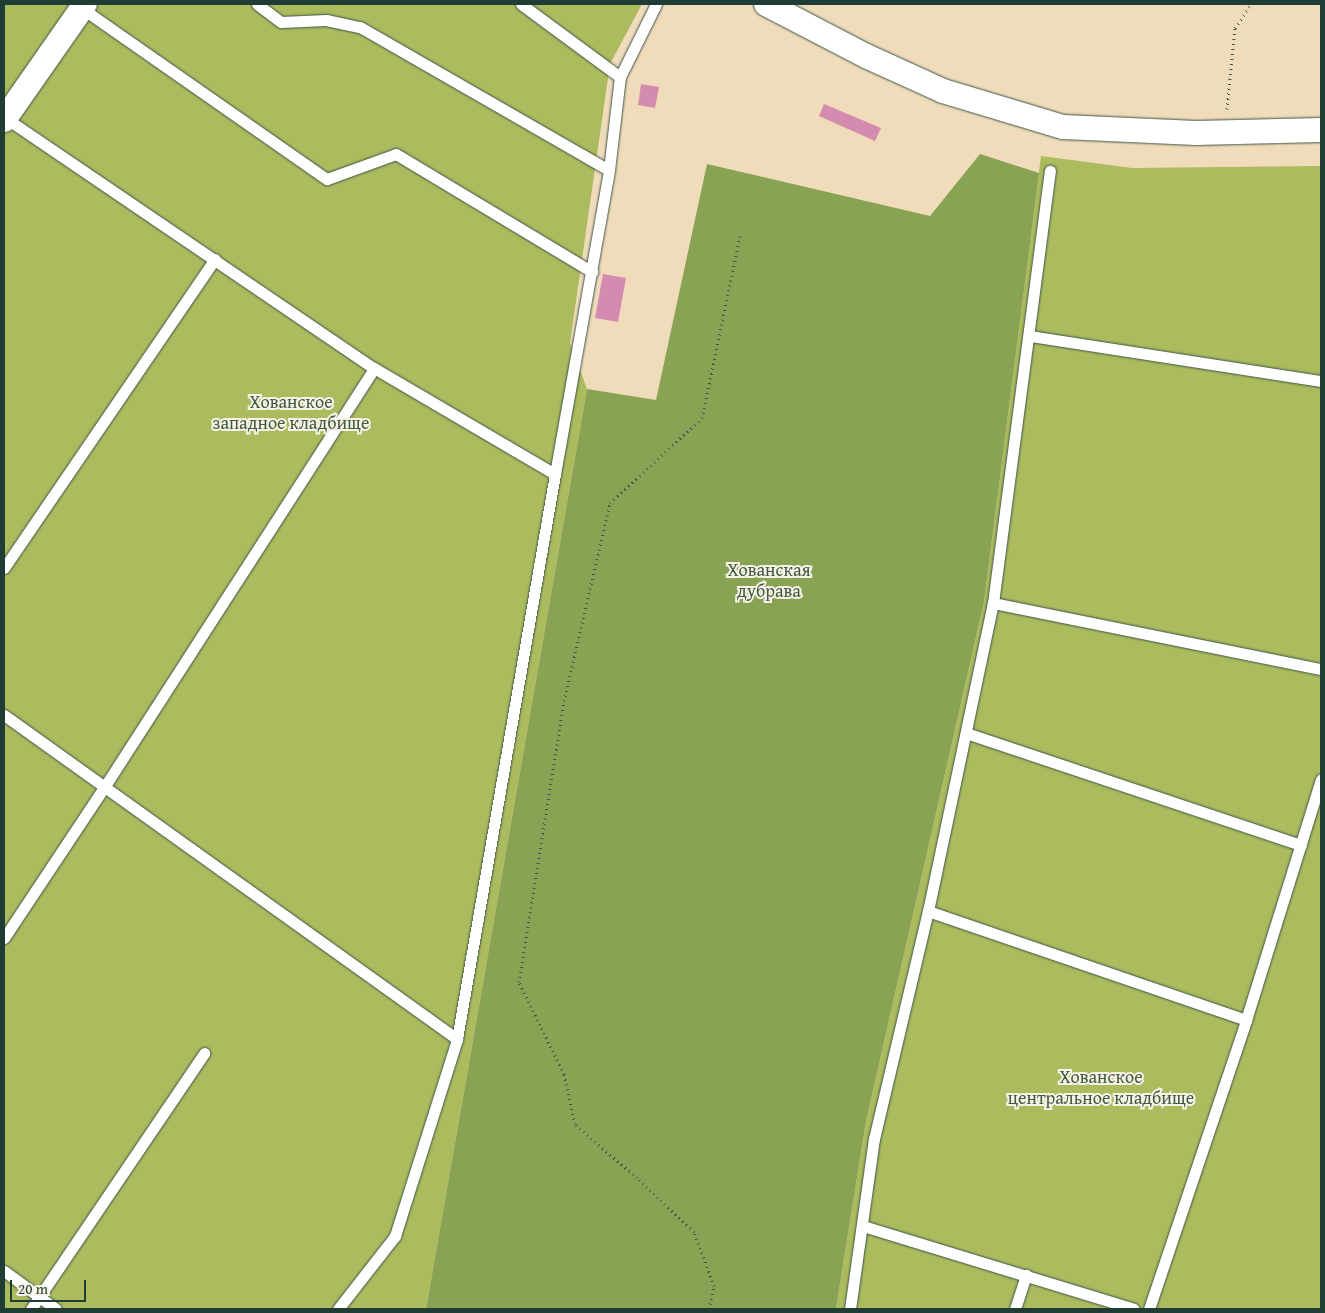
<!DOCTYPE html>
<meta charset="utf-8">
<style>
body{margin:0}
#map{position:relative;width:1325px;height:1313px;overflow:hidden;background:#f0dcbb;font-family:"Gentium Book Plus",serif}
div>[style]{position:absolute}
[style*='--x']{left:calc(var(--x)*1px);top:calc(var(--y)*1px);width:calc(var(--w)*1px);rotate:calc(var(--a)*1deg)}
.green>*{inset:0;background:#acbb5e}
.forest>*{inset:0;background:#89a355}
.building>*{inset:0;background:#d58aaf}
.path>*{height:3px;margin-top:-1.5px;transform-origin:0;background:repeating-linear-gradient(90deg,#3e5548 0 1px,transparent 0 5px)}
.roads{filter:drop-shadow(0 0 1px #3e5548) drop-shadow(0 0 1px #3e5548)}
.service>*{height:11px;margin:-5.5px;padding:0 5.5px;transform-origin:5.5px;border-radius:5.5px;background:#fff}
.minor>*{height:24px;margin:-12px;padding:0 12px;transform-origin:12px;border-radius:12px;background:#fff}
span{translate:-50% -50%;white-space:nowrap;text-align:center;line-height:1.15;-webkit-text-stroke:4px #f7f3e8;paint-order:stroke}
.park-label{font-size:18px;color:#425c3e}
.frame{position:absolute;inset:0;border:5px solid #1f3d34;pointer-events:none}
.scale{position:absolute;left:10px;top:1280px;width:76px;height:22px;box-sizing:border-box;border:2px solid #1f3d34;border-top:0;padding-left:6px;font-size:15px;line-height:18px;white-space:nowrap;color:#1f3d34;-webkit-text-stroke:4px #f7f3e8;paint-order:stroke}
</style>
<div id="map">
<div class="green">
<i style="clip-path:polygon(4px 4px,642px 4px,610px 64px,570px 343px,587px 389px,426px 1309px,4px 1309px)"></i>
<i style="clip-path:polygon(1041px 156px,1132px 168px,1321px 166px,1321px 1309px,836px 1309px,866px 1121px,984px 602px)"></i>
</div>
<div class="forest">
<i style="clip-path:polygon(980px 154px,1039px 173px,984px 602px,866px 1121px,836px 1309px,426px 1309px,587px 389px,656px 400px,707px 164px,930px 216px)"></i>
</div>
<div class="building">
<i style="clip-path:polygon(641px 84px,659px 87px,655px 108px,638px 105px)"></i>
<i style="clip-path:polygon(824px 104px,881px 128px,875px 141px,819px 116px)"></i>
<i style="clip-path:polygon(603px 274px,626px 278px,618px 322px,595px 318px)"></i>
</div>
<div class="path">
<i style="--x:1227;--y:109;--w:81;--a:-84.4"></i>
<i style="--x:1235;--y:28;--w:29;--a:-56"></i>
<i style="--x:709;--y:1309;--w:24;--a:-78"></i>
<i style="--x:714;--y:1286;--w:58;--a:-110.3"></i>
<i style="--x:694;--y:1232;--w:79;--a:-136.5"></i>
<i style="--x:637;--y:1178;--w:82;--a:-138.9"></i>
<i style="--x:575;--y:1124;--w:51;--a:-102.4"></i>
<i style="--x:564;--y:1074;--w:102;--a:-116.1"></i>
<i style="--x:519;--y:982;--w:285;--a:-80.9"></i>
<i style="--x:564;--y:701;--w:203;--a:-76.9"></i>
<i style="--x:610;--y:503;--w:125;--a:-42.7"></i>
<i style="--x:702;--y:418;--w:186;--a:-78.2"></i>
</div>
<div class="roads">
<div class="service">
<i style="--x:257;--y:4;--w:30;--a:37"></i>
<i style="--x:281;--y:22;--w:45;--a:-2.5"></i>
<i style="--x:326;--y:20;--w:35;--a:12"></i>
<i style="--x:360;--y:27;--w:287;--a:29.9"></i>
<i style="--x:521;--y:4;--w:123;--a:36.4"></i>
<i style="--x:80;--y:7;--w:301;--a:34.9"></i>
<i style="--x:327;--y:179;--w:73;--a:-19.9"></i>
<i style="--x:396;--y:154;--w:229;--a:31"></i>
<i style="--x:4;--y:117;--w:447;--a:34.2"></i>
<i style="--x:374;--y:368;--w:210;--a:30.4"></i>
<i style="--x:555;--y:474;--w:309;--a:-79.9"></i>
<i style="--x:609;--y:170;--w:94;--a:-83.3"></i>
<i style="--x:620;--y:77;--w:81;--a:-63.7"></i>
<i style="--x:1030;--y:336;--w:294;--a:8.8"></i>
<i style="--x:4;--y:568;--w:374;--a:-55.7"></i>
<i style="--x:993;--y:603;--w:335;--a:11.4"></i>
<i style="--x:4;--y:715;--w:557;--a:35.57"></i>
<i style="--x:966;--y:733;--w:353;--a:18.5"></i>
<i style="--x:928;--y:911;--w:336;--a:18.9"></i>
<i style="--x:4;--y:938;--w:182;--a:-56.4"></i>
<i style="--x:105;--y:786;--w:497;--a:-57.2"></i>
<i style="--x:863;--y:1226;--w:283;--a:17"></i>
<i style="--x:4;--y:1271;--w:64;--a:36.2"></i>
<i style="--x:31;--y:1309;--w:309;--a:-55.9"></i>
<i style="--x:338;--y:1309;--w:93;--a:-52"></i>
<i style="--x:395;--y:1236;--w:207;--a:-72.5"></i>
<i style="--x:457;--y:1039;--w:573;--a:-80.16"></i>
<i style="--x:850;--y:1309;--w:172;--a:-82"></i>
<i style="--x:874;--y:1139;--w:234;--a:-76.7"></i>
<i style="--x:928;--y:911;--w:315;--a:-78.1"></i>
<i style="--x:993;--y:603;--w:436;--a:-82.5"></i>
<i style="--x:1015;--y:1309;--w:36;--a:-72"></i>
<i style="--x:1149;--y:1309;--w:305;--a:-71.4"></i>
<i style="--x:1246;--y:1020;--w:252;--a:-72.7"></i>
</div>
<div class="minor">
<i style="--x:766;--y:4;--w:113;--a:27.5"></i>
<i style="--x:866;--y:56;--w:85;--a:24.4"></i>
<i style="--x:943;--y:91;--w:125;--a:16.7"></i>
<i style="--x:1063;--y:127;--w:133;--a:2.6"></i>
<i style="--x:1196;--y:133;--w:125;--a:-1.4"></i>
<i style="--x:4;--y:120;--w:141;--a:-55.1"></i>
</div>
</div>
<div class="park-label">
<span style="left:291px;top:413px">Хованское<br>западное кладбище</span>
<span style="left:769px;top:581px">Хованская<br>дубрава</span>
<span style="left:1101px;top:1088px">Хованское<br>центральное кладбище</span>
</div>
<div class="frame"></div>
<div class="scale">20 m</div>
</div>
